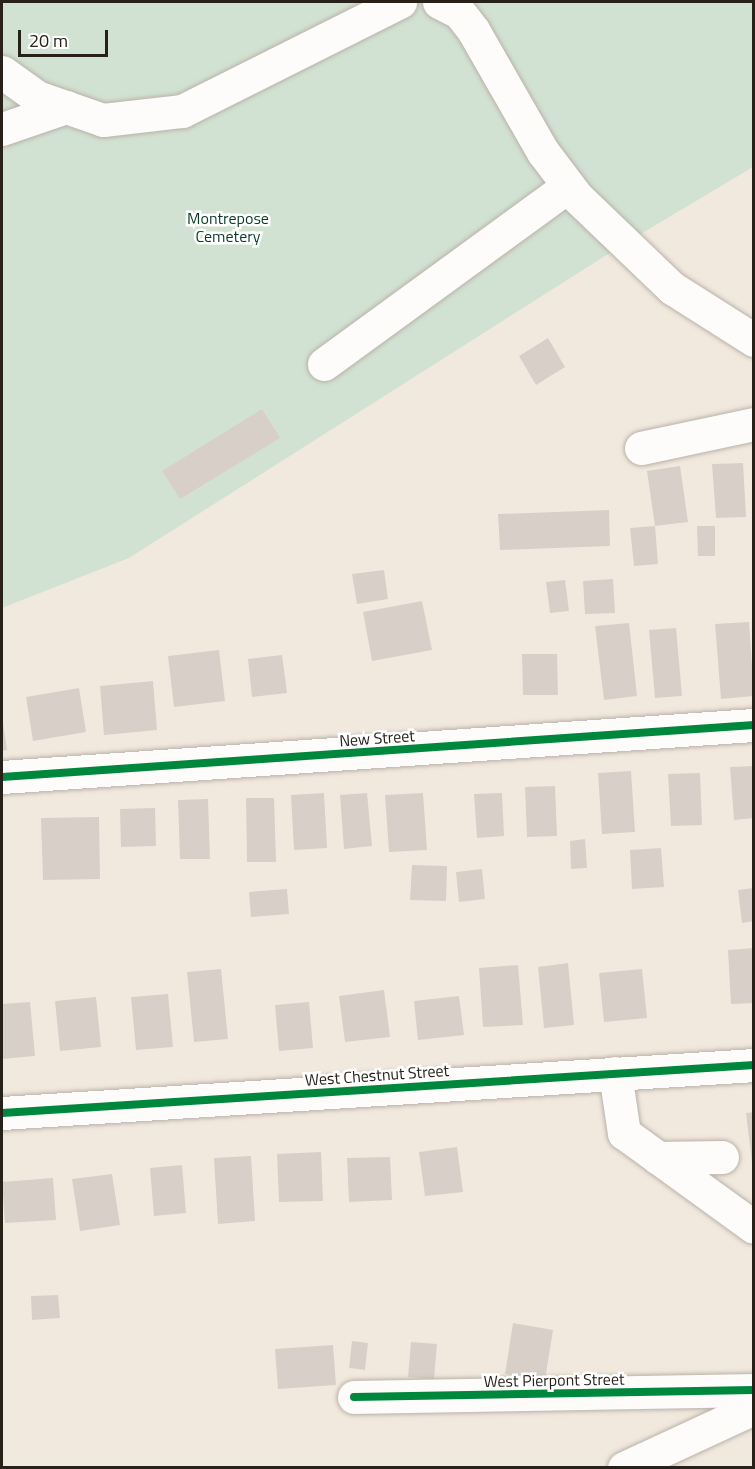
<!DOCTYPE html>
<style>
body{margin:0}
#map{position:relative;width:755px;height:1469px;overflow:hidden;background:#f2e9de;font-family:"Titillium Web",sans-serif}
div>[style]{position:absolute}
[style*='--x']{left:calc(var(--x)*1px);top:calc(var(--y)*1px);width:calc(var(--w)*1px);rotate:calc(var(--a)*1deg)}
.green>*{inset:0;background:#d2e2d2}
.building>*{inset:0;background:#d8d0c8}
.roads{filter:drop-shadow(0 0 2px #b9b2aa) drop-shadow(0 0 2px #b9b2aa)}
.minor>*{height:33px;margin:-16.5px;padding:0 16.5px;transform-origin:16.5px;border-radius:16.5px;background:#fdfcfa}
.cycleway>*{height:8px;margin:-4px;padding:0 4px;transform-origin:4px;border-radius:4px;background:#00873e}
span{translate:-50% -50%;white-space:nowrap;text-align:center;line-height:1.15;-webkit-text-stroke:5px #fff;paint-order:stroke}
.park-label{font-size:16px;color:#093b27}
.street-label{font-size:16px;color:#27211a}
.frame{position:absolute;inset:0;border:3px solid #27211a;pointer-events:none}
.scale{position:absolute;left:18px;top:30px;width:90px;height:27px;box-sizing:border-box;border:3px solid #27211a;border-top:0;padding-left:8px;font-size:18px;line-height:21px;white-space:nowrap;color:#27211a;-webkit-text-stroke:4px #fff;paint-order:stroke}
</style>
<div id="map">
<div class="green">
<i style="clip-path:polygon(2px 2px,753px 2px,753px 167px,624px 244px,129px 558px,2px 608px)"></i>
</div>
<div class="building">
<i style="clip-path:polygon(548px 338px,565px 367px,536px 385px,519px 356px)"></i>
<i style="clip-path:polygon(262px 409px,280px 438px,180px 499px,162px 471px)"></i>
<i style="clip-path:polygon(743px 463px,746px 517px,716px 518px,712px 464px)"></i>
<i style="clip-path:polygon(680px 466px,688px 522px,655px 526px,647px 471px)"></i>
<i style="clip-path:polygon(609px 510px,610px 546px,500px 550px,498px 514px)"></i>
<i style="clip-path:polygon(655px 526px,658px 564px,634px 566px,630px 528px)"></i>
<i style="clip-path:polygon(697px 526px,715px 526px,715px 556px,698px 556px)"></i>
<i style="clip-path:polygon(384px 570px,388px 599px,357px 604px,352px 574px)"></i>
<i style="clip-path:polygon(613px 579px,615px 613px,585px 614px,583px 581px)"></i>
<i style="clip-path:polygon(565px 580px,569px 611px,550px 613px,546px 582px)"></i>
<i style="clip-path:polygon(422px 601px,432px 650px,372px 661px,363px 612px)"></i>
<i style="clip-path:polygon(749px 622px,754px 696px,721px 699px,715px 624px)"></i>
<i style="clip-path:polygon(629px 623px,637px 696px,604px 700px,595px 626px)"></i>
<i style="clip-path:polygon(676px 628px,682px 696px,655px 698px,649px 630px)"></i>
<i style="clip-path:polygon(219px 650px,225px 701px,174px 707px,168px 656px)"></i>
<i style="clip-path:polygon(522px 654px,557px 654px,558px 695px,523px 695px)"></i>
<i style="clip-path:polygon(282px 655px,287px 693px,252px 697px,248px 659px)"></i>
<i style="clip-path:polygon(153px 681px,157px 730px,104px 735px,100px 686px)"></i>
<i style="clip-path:polygon(79px 688px,86px 732px,33px 741px,26px 697px)"></i>
<i style="clip-path:polygon(2px 716px,7px 750px,2px 751px)"></i>
<i style="clip-path:polygon(754px 766px,754px 818px,734px 820px,730px 767px)"></i>
<i style="clip-path:polygon(631px 771px,635px 832px,602px 834px,598px 773px)"></i>
<i style="clip-path:polygon(700px 773px,702px 825px,671px 826px,668px 774px)"></i>
<i style="clip-path:polygon(555px 786px,557px 836px,527px 837px,525px 787px)"></i>
<i style="clip-path:polygon(324px 793px,327px 848px,294px 850px,291px 795px)"></i>
<i style="clip-path:polygon(367px 793px,372px 846px,344px 849px,340px 795px)"></i>
<i style="clip-path:polygon(423px 793px,427px 850px,389px 852px,385px 795px)"></i>
<i style="clip-path:polygon(502px 793px,504px 836px,477px 838px,474px 794px)"></i>
<i style="clip-path:polygon(246px 798px,274px 798px,276px 862px,247px 862px)"></i>
<i style="clip-path:polygon(208px 799px,210px 859px,180px 859px,178px 800px)"></i>
<i style="clip-path:polygon(155px 808px,156px 846px,121px 847px,120px 809px)"></i>
<i style="clip-path:polygon(99px 817px,100px 879px,43px 880px,41px 818px)"></i>
<i style="clip-path:polygon(585px 839px,587px 868px,571px 869px,570px 841px)"></i>
<i style="clip-path:polygon(661px 848px,664px 887px,632px 889px,630px 850px)"></i>
<i style="clip-path:polygon(412px 865px,447px 866px,446px 901px,410px 900px)"></i>
<i style="clip-path:polygon(482px 869px,485px 899px,459px 902px,456px 872px)"></i>
<i style="clip-path:polygon(754px 888px,754px 921px,742px 923px,738px 890px)"></i>
<i style="clip-path:polygon(287px 889px,289px 914px,251px 917px,249px 892px)"></i>
<i style="clip-path:polygon(754px 948px,754px 1003px,731px 1004px,728px 950px)"></i>
<i style="clip-path:polygon(568px 963px,574px 1025px,544px 1028px,538px 967px)"></i>
<i style="clip-path:polygon(518px 965px,523px 1025px,483px 1027px,479px 968px)"></i>
<i style="clip-path:polygon(221px 969px,228px 1039px,194px 1042px,187px 972px)"></i>
<i style="clip-path:polygon(642px 969px,647px 1018px,604px 1022px,599px 973px)"></i>
<i style="clip-path:polygon(384px 990px,390px 1037px,345px 1042px,339px 996px)"></i>
<i style="clip-path:polygon(168px 994px,173px 1047px,136px 1050px,131px 997px)"></i>
<i style="clip-path:polygon(459px 996px,464px 1035px,418px 1040px,414px 1001px)"></i>
<i style="clip-path:polygon(96px 997px,101px 1047px,60px 1051px,55px 1001px)"></i>
<i style="clip-path:polygon(30px 1002px,35px 1056px,2px 1059px,2px 1004px)"></i>
<i style="clip-path:polygon(309px 1002px,313px 1048px,279px 1051px,275px 1005px)"></i>
<i style="clip-path:polygon(754px 1112px,754px 1162px,752px 1163px,746px 1113px)"></i>
<i style="clip-path:polygon(457px 1147px,463px 1192px,425px 1196px,419px 1152px)"></i>
<i style="clip-path:polygon(321px 1152px,323px 1201px,279px 1202px,277px 1154px)"></i>
<i style="clip-path:polygon(251px 1156px,255px 1221px,218px 1224px,214px 1158px)"></i>
<i style="clip-path:polygon(390px 1157px,392px 1200px,349px 1202px,347px 1158px)"></i>
<i style="clip-path:polygon(182px 1165px,186px 1213px,154px 1216px,150px 1168px)"></i>
<i style="clip-path:polygon(112px 1174px,120px 1225px,80px 1231px,72px 1179px)"></i>
<i style="clip-path:polygon(53px 1178px,56px 1220px,5px 1223px,2px 1182px)"></i>
<i style="clip-path:polygon(58px 1295px,60px 1318px,32px 1320px,31px 1296px)"></i>
<i style="clip-path:polygon(513px 1323px,553px 1330px,545px 1380px,505px 1374px)"></i>
<i style="clip-path:polygon(352px 1341px,368px 1343px,365px 1370px,349px 1368px)"></i>
<i style="clip-path:polygon(411px 1342px,437px 1344px,434px 1379px,408px 1377px)"></i>
<i style="clip-path:polygon(333px 1345px,336px 1385px,278px 1389px,275px 1349px)"></i>
</div>
<div class="roads">
<div class="minor">
<i style="--x:439;--y:2;--w:22;--a:27"></i>
<i style="--x:459;--y:12;--w:23;--a:52"></i>
<i style="--x:473;--y:30;--w:141;--a:60.2"></i>
<i style="--x:543;--y:152;--w:56;--a:52.9"></i>
<i style="--x:577;--y:197;--w:132;--a:43.8"></i>
<i style="--x:672;--y:288;--w:97;--a:32.4"></i>
<i style="--x:2;--y:72;--w:43;--a:35.5"></i>
<i style="--x:37;--y:97;--w:70;--a:19.2"></i>
<i style="--x:103;--y:120;--w:80;--a:-6.5"></i>
<i style="--x:182;--y:111;--w:244;--a:-26.6"></i>
<i style="--x:2;--y:129;--w:68;--a:-19"></i>
<i style="--x:324;--y:364;--w:302;--a:-36.1"></i>
<i style="--x:641;--y:448;--w:116;--a:-12"></i>
<i style="--x:2;--y:777;--w:754;--a:-3.96"></i>
<i style="--x:615;--y:1073;--w:61;--a:81.5"></i>
<i style="--x:624;--y:1133;--w:160;--a:35.9"></i>
<i style="--x:2;--y:1113;--w:754;--a:-3.65"></i>
<i style="--x:658;--y:1158;--w:64;--a:-0.9"></i>
<i style="--x:354;--y:1397;--w:400;--a:-1"></i>
<i style="--x:624;--y:1468;--w:143;--a:-24.8"></i>
</div>
</div>
<div class="cycleway">
<i style="--x:2;--y:777;--w:754;--a:-3.96"></i>
<i style="--x:2;--y:1113;--w:754;--a:-3.65"></i>
<i style="--x:354;--y:1397;--w:400;--a:-1"></i>
</div>
<div class="park-label">
<span style="left:228px;top:227px">Montrepose<br>Cemetery</span>
</div>
<div class="street-label">
<span style="left:377px;top:738px;rotate:-4deg">New Street</span>
<span style="left:377px;top:1075px;rotate:-4deg">West Chestnut Street</span>
<span style="left:554px;top:1380px;rotate:-1deg">West Pierpont Street</span>
</div>
<div class="frame"></div>
<div class="scale">20 m</div>
</div>
